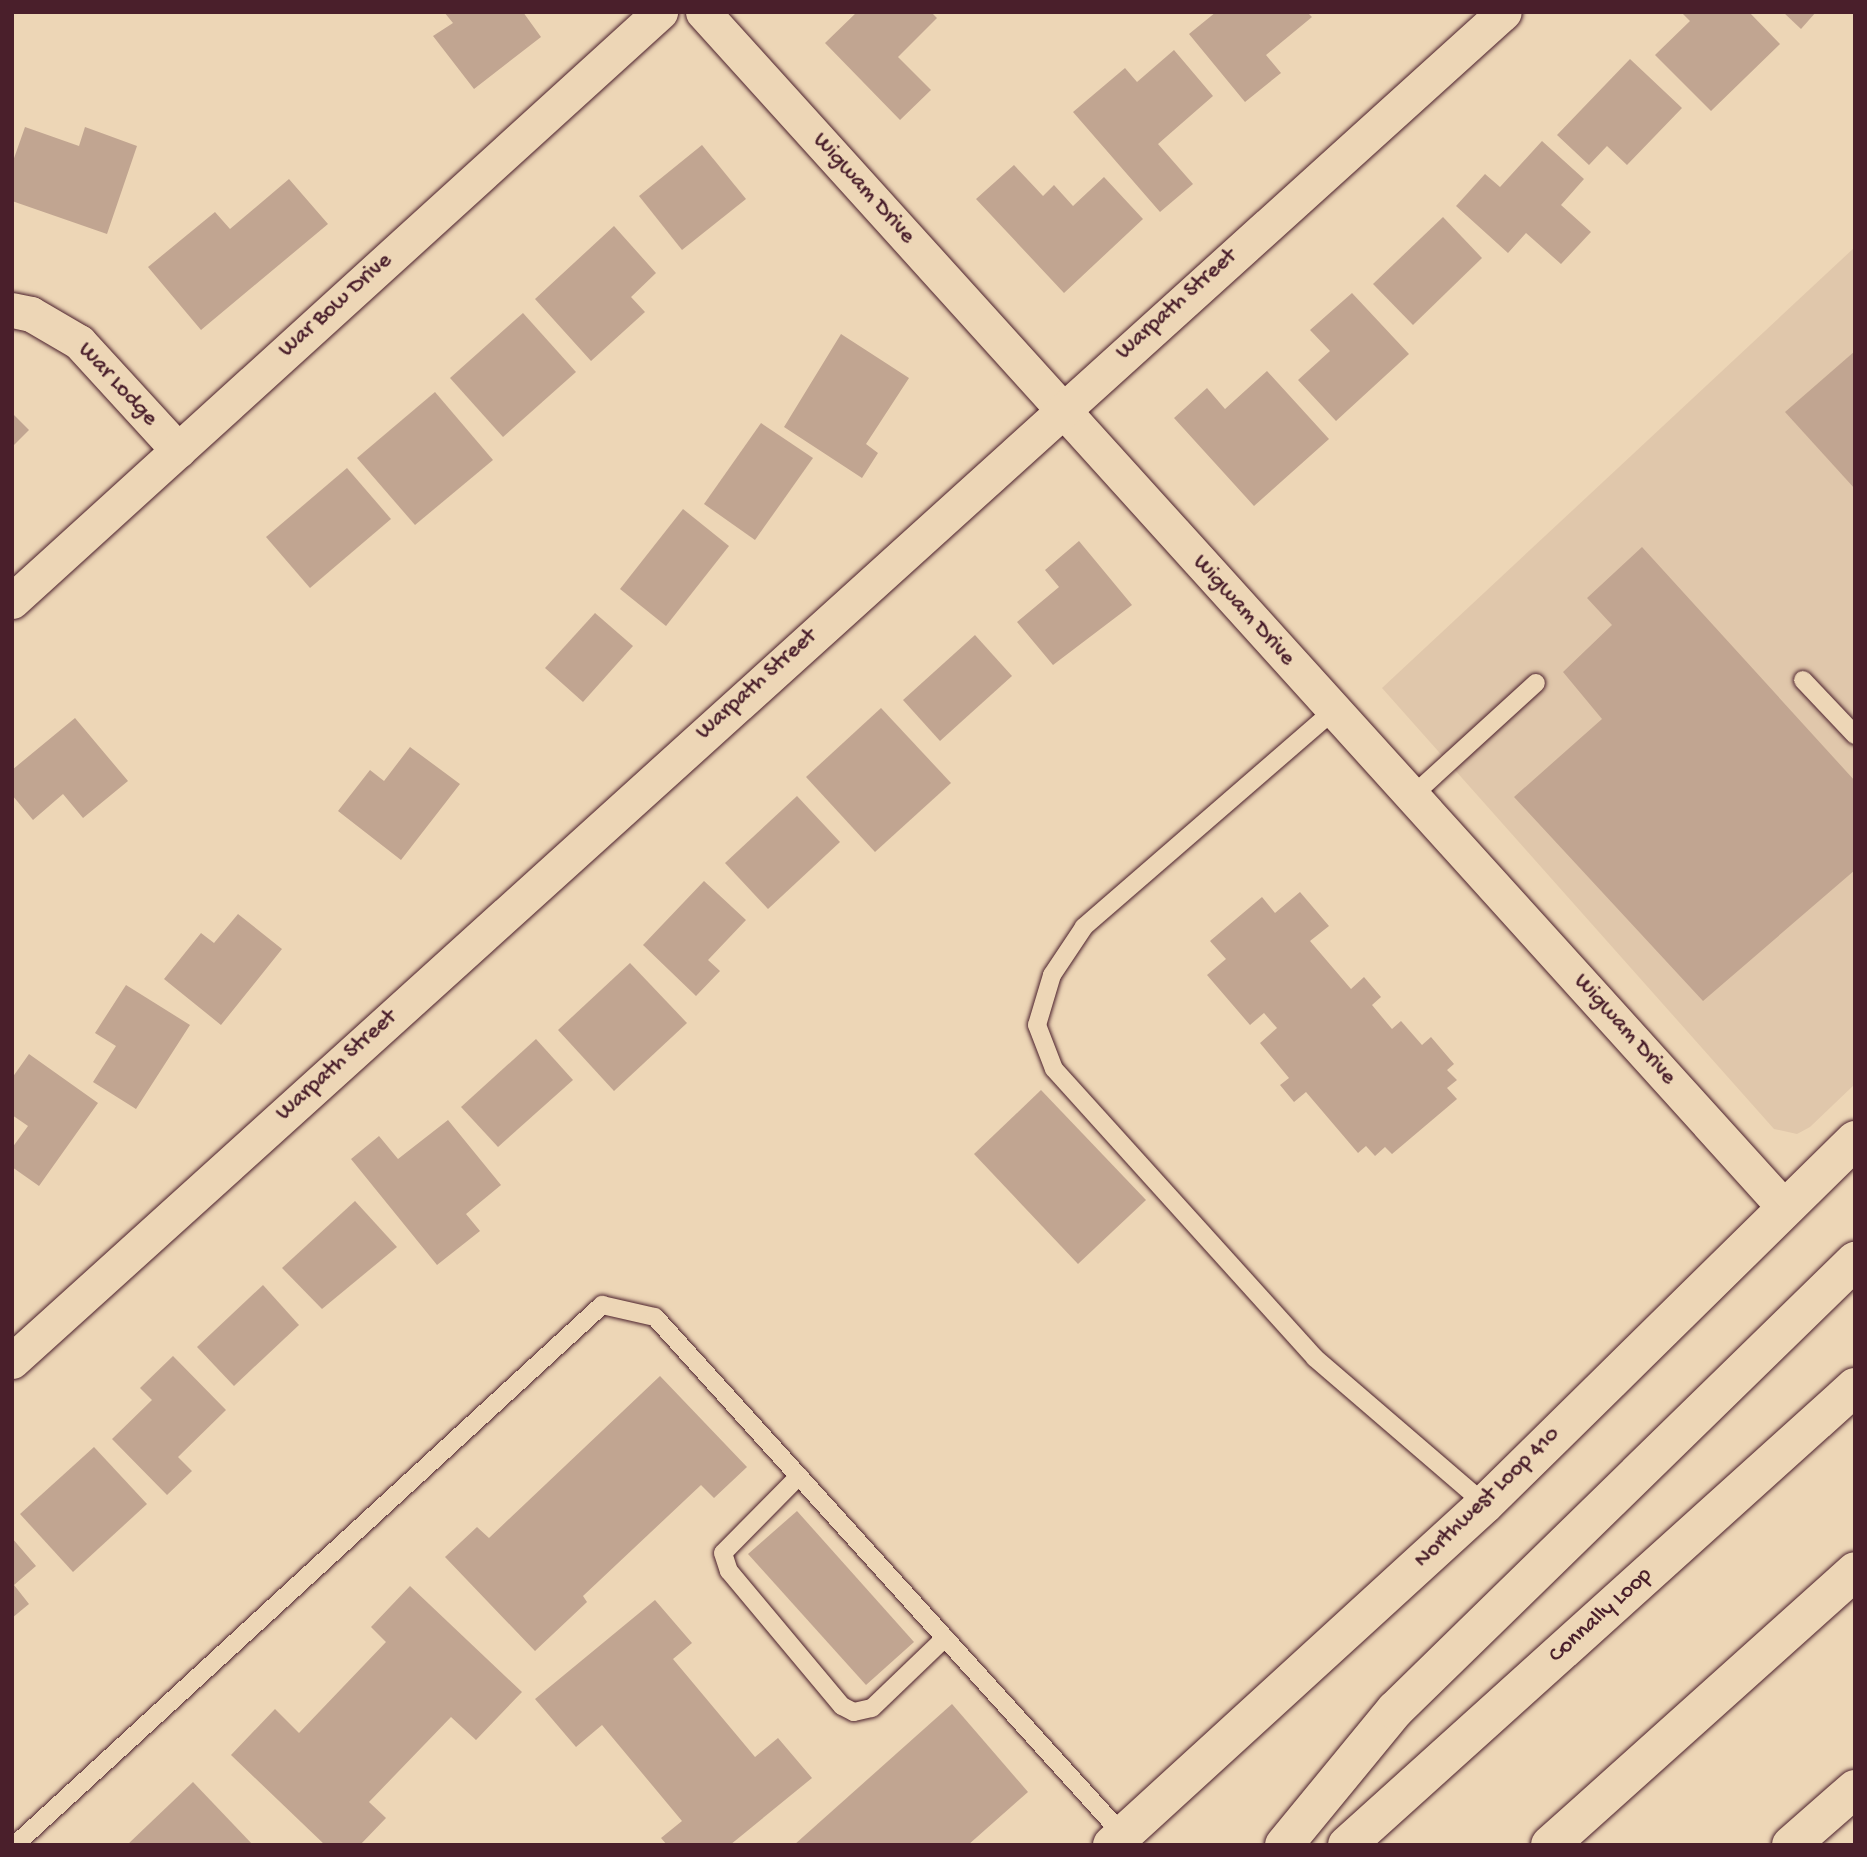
<!DOCTYPE html>
<style>
body{margin:0}
#map{position:relative;width:1867px;height:1857px;overflow:hidden;background:#edd6b6;font-family:"Gochi Hand",sans-serif}
div>[style]{position:absolute}
[style*='--x']{left:calc(var(--x)*1px);top:calc(var(--y)*1px);width:calc(var(--w)*1px);rotate:calc(var(--a)*1deg)}
.built>*{inset:0;background:#e0c7ab}
.building>*{inset:0;background:#c1a591}
.roads{filter:drop-shadow(0 0 2px #4a1f2b) drop-shadow(0 0 2px #4a1f2b)}
.service>*{height:18px;margin:-9px;padding:0 9px;transform-origin:9px;border-radius:9px;background:#edd6b6}
.minor>*{height:35px;margin:-17.5px;padding:0 17.5px;transform-origin:17.5px;border-radius:17.5px;background:#edd6b6}
.secondary>*{height:38px;margin:-19px;padding:0 19px;transform-origin:19px;border-radius:19px;background:#edd6b6}
.motorway>*{height:38px;margin:-19px;padding:0 19px;transform-origin:19px;border-radius:19px;background:#edd6b6}
span{translate:-50% -50%;white-space:nowrap;text-align:center;line-height:1.15;-webkit-text-stroke:5px #edd6b6;paint-order:stroke}
.street-label{font-size:23px;color:#4a1f2b}
.frame{position:absolute;inset:0;border:14px solid #4a1f2b;pointer-events:none}
</style>
<div id="map">
<div class="built">
<i style="clip-path:polygon(1855px 247px,1855px 1084px,1810px 1127px,1797px 1134px,1774px 1129px,1382px 688px)"></i>
</div>
<div class="building">
<i style="clip-path:polygon(444px 12px,523px 12px,541px 37px,474px 89px,433px 36px,453px 23px)"></i>
<i style="clip-path:polygon(857px 12px,931px 12px,937px 18px,898px 57px,931px 90px,900px 120px,825px 43px)"></i>
<i style="clip-path:polygon(1216px 12px,1307px 12px,1312px 17px,1266px 55px,1281px 73px,1245px 102px,1189px 34px)"></i>
<i style="clip-path:polygon(1681px 12px,1749px 12px,1780px 44px,1711px 111px,1655px 55px,1690px 21px)"></i>
<i style="clip-path:polygon(1783px 12px,1816px 12px,1801px 29px)"></i>
<i style="clip-path:polygon(1174px 50px,1213px 96px,1158px 144px,1193px 184px,1160px 212px,1073px 112px,1125px 68px,1137px 82px)"></i>
<i style="clip-path:polygon(1630px 59px,1682px 108px,1627px 165px,1607px 146px,1589px 165px,1557px 135px)"></i>
<i style="clip-path:polygon(25px 127px,79px 146px,85px 127px,137px 146px,107px 234px,12px 201px,12px 164px)"></i>
<i style="clip-path:polygon(1542px 141px,1584px 179px,1561px 205px,1591px 232px,1561px 264px,1526px 233px,1508px 253px,1456px 206px,1485px 174px,1500px 187px)"></i>
<i style="clip-path:polygon(702px 145px,746px 199px,682px 250px,639px 196px)"></i>
<i style="clip-path:polygon(1014px 165px,1043px 196px,1054px 185px,1073px 206px,1104px 177px,1143px 219px,1064px 293px,976px 199px)"></i>
<i style="clip-path:polygon(289px 179px,328px 224px,201px 330px,148px 267px,215px 212px,230px 229px)"></i>
<i style="clip-path:polygon(1443px 217px,1482px 258px,1413px 325px,1373px 284px)"></i>
<i style="clip-path:polygon(614px 226px,656px 273px,631px 297px,645px 312px,591px 361px,535px 299px)"></i>
<i style="clip-path:polygon(1352px 293px,1409px 354px,1336px 421px,1298px 380px,1330px 351px,1310px 330px)"></i>
<i style="clip-path:polygon(523px 313px,576px 372px,503px 437px,450px 378px)"></i>
<i style="clip-path:polygon(841px 334px,909px 378px,866px 444px,878px 453px,862px 478px,784px 427px)"></i>
<i style="clip-path:polygon(1855px 351px,1855px 489px,1785px 412px)"></i>
<i style="clip-path:polygon(1267px 371px,1329px 439px,1254px 506px,1174px 418px,1207px 388px,1225px 409px)"></i>
<i style="clip-path:polygon(435px 392px,493px 460px,415px 525px,357px 458px)"></i>
<i style="clip-path:polygon(12px 413px,29px 430px,12px 447px)"></i>
<i style="clip-path:polygon(761px 423px,813px 458px,755px 540px,704px 504px)"></i>
<i style="clip-path:polygon(347px 468px,391px 519px,310px 588px,266px 537px)"></i>
<i style="clip-path:polygon(683px 509px,729px 546px,666px 626px,620px 589px)"></i>
<i style="clip-path:polygon(1079px 541px,1132px 605px,1053px 665px,1017px 622px,1059px 587px,1045px 570px)"></i>
<i style="clip-path:polygon(1642px 547px,1855px 781px,1855px 870px,1703px 1001px,1514px 797px,1602px 719px,1563px 672px,1612px 625px,1587px 598px)"></i>
<i style="clip-path:polygon(595px 613px,633px 646px,583px 702px,545px 668px)"></i>
<i style="clip-path:polygon(975px 635px,1012px 676px,940px 741px,903px 700px)"></i>
<i style="clip-path:polygon(881px 708px,951px 783px,875px 852px,806px 777px)"></i>
<i style="clip-path:polygon(75px 718px,128px 781px,83px 818px,63px 794px,33px 820px,12px 795px,12px 770px)"></i>
<i style="clip-path:polygon(410px 747px,460px 784px,401px 860px,338px 811px,370px 770px,384px 781px)"></i>
<i style="clip-path:polygon(797px 796px,840px 842px,768px 909px,725px 863px)"></i>
<i style="clip-path:polygon(704px 881px,746px 920px,708px 960px,720px 971px,696px 996px,643px 945px)"></i>
<i style="clip-path:polygon(1300px 892px,1329px 926px,1310px 941px,1351px 989px,1364px 977px,1381px 997px,1372px 1005px,1392px 1029px,1401px 1021px,1422px 1045px,1431px 1037px,1454px 1064px,1447px 1070px,1457px 1080px,1447px 1088px,1457px 1099px,1392px 1154px,1385px 1147px,1375px 1156px,1366px 1146px,1358px 1153px,1306px 1092px,1294px 1102px,1280px 1085px,1289px 1078px,1260px 1043px,1277px 1028px,1264px 1013px,1250px 1025px,1207px 975px,1226px 959px,1210px 941px,1262px 897px,1275px 913px)"></i>
<i style="clip-path:polygon(238px 914px,282px 949px,221px 1025px,164px 979px,201px 933px,214px 943px)"></i>
<i style="clip-path:polygon(630px 963px,687px 1023px,614px 1091px,558px 1030px)"></i>
<i style="clip-path:polygon(126px 985px,190px 1025px,136px 1109px,93px 1082px,116px 1046px,95px 1033px)"></i>
<i style="clip-path:polygon(536px 1039px,573px 1080px,498px 1147px,461px 1107px)"></i>
<i style="clip-path:polygon(29px 1054px,98px 1103px,39px 1186px,12px 1167px,12px 1148px,28px 1126px,12px 1115px,12px 1078px)"></i>
<i style="clip-path:polygon(1041px 1090px,1146px 1200px,1078px 1264px,974px 1154px)"></i>
<i style="clip-path:polygon(448px 1120px,501px 1185px,466px 1214px,480px 1231px,437px 1265px,351px 1159px,379px 1136px,398px 1159px)"></i>
<i style="clip-path:polygon(355px 1201px,397px 1247px,322px 1309px,282px 1268px)"></i>
<i style="clip-path:polygon(263px 1285px,299px 1325px,234px 1386px,197px 1347px)"></i>
<i style="clip-path:polygon(173px 1356px,226px 1410px,178px 1457px,192px 1471px,167px 1495px,112px 1439px,152px 1400px,140px 1388px)"></i>
<i style="clip-path:polygon(660px 1376px,747px 1467px,714px 1498px,701px 1485px,583px 1596px,587px 1602px,535px 1651px,445px 1557px,477px 1527px,489px 1538px)"></i>
<i style="clip-path:polygon(94px 1447px,147px 1504px,73px 1572px,20px 1514px)"></i>
<i style="clip-path:polygon(797px 1511px,914px 1642px,866px 1685px,748px 1554px)"></i>
<i style="clip-path:polygon(12px 1538px,36px 1566px,14px 1585px,29px 1604px,12px 1618px)"></i>
<i style="clip-path:polygon(410px 1586px,522px 1692px,476px 1740px,451px 1717px,369px 1802px,386px 1818px,360px 1845px,325px 1845px,231px 1755px,275px 1709px,299px 1733px,386px 1642px,371px 1627px)"></i>
<i style="clip-path:polygon(655px 1600px,692px 1643px,673px 1659px,755px 1757px,778px 1738px,812px 1778px,730px 1845px,667px 1845px,661px 1838px,682px 1821px,602px 1725px,576px 1747px,535px 1699px)"></i>
<i style="clip-path:polygon(952px 1704px,1028px 1792px,968px 1845px,794px 1845px)"></i>
<i style="clip-path:polygon(193px 1782px,253px 1845px,127px 1845px)"></i>
</div>
<div class="roads">
<div class="service">
<i style="--x:1803;--y:680;--w:76;--a:46.6"></i>
<i style="--x:1333;--y:711;--w:330;--a:139.1"></i>
<i style="--x:1084;--y:927;--w:58;--a:123.7"></i>
<i style="--x:1052;--y:975;--w:52;--a:106.7"></i>
<i style="--x:1037;--y:1025;--w:47;--a:68.9"></i>
<i style="--x:1054;--y:1069;--w:389;--a:47.9"></i>
<i style="--x:1315;--y:1358;--w:224;--a:40.7"></i>
<i style="--x:1411;--y:797;--w:169;--a:-42.4"></i>
<i style="--x:799;--y:1476;--w:108;--a:134.6"></i>
<i style="--x:723;--y:1553;--w:19;--a:72"></i>
<i style="--x:729;--y:1571;--w:176;--a:50.1"></i>
<i style="--x:842;--y:1706;--w:13;--a:27"></i>
<i style="--x:854;--y:1712;--w:18;--a:-13"></i>
<i style="--x:872;--y:1708;--w:101;--a:-43.8"></i>
<i style="--x:15;--y:1845;--w:798;--a:-42.61"></i>
<i style="--x:602;--y:1305;--w:54;--a:12.8"></i>
<i style="--x:655;--y:1317;--w:698;--a:47.9"></i>
</div>
<div class="minor">
<i style="--x:703;--y:12;--w:1611;--a:47.87"></i>
<i style="--x:12;--y:310;--w:19;--a:12"></i>
<i style="--x:31;--y:314;--w:56;--a:30.3"></i>
<i style="--x:79;--y:342;--w:147;--a:47.5"></i>
<i style="--x:12;--y:601;--w:876;--a:-42.27"></i>
<i style="--x:12;--y:1361;--w:2011;--a:-42.12"></i>
</div>
<div class="secondary">
<i style="--x:1112;--y:1845;--w:505;--a:-42.43"></i>
<i style="--x:1485;--y:1504;--w:519;--a:-44.53"></i>
<i style="--x:1791;--y:1845;--w:85;--a:-41.2"></i>
</div>
<div class="motorway">
<i style="--x:1284;--y:1845;--w:175;--a:-50.6"></i>
<i style="--x:1395;--y:1710;--w:643;--a:-44.31"></i>
<i style="--x:1347;--y:1845;--w:684;--a:-42.04"></i>
<i style="--x:1550;--y:1845;--w:410;--a:-41.9"></i>
</div>
</div>
<div class="street-label">
<span style="left:863px;top:189px;rotate:48deg">Wigwam Drive</span>
<span style="left:1177px;top:305px;rotate:-42deg">Warpath Street</span>
<span style="left:336px;top:306px;rotate:-42deg">War Bow Drive</span>
<span style="left:117px;top:385px;rotate:47deg">War Lodge</span>
<span style="left:1243px;top:611px;rotate:48deg">Wigwam Drive</span>
<span style="left:757px;top:685px;rotate:-42deg">Warpath Street</span>
<span style="left:1624px;top:1030px;rotate:48deg">Wigwam Drive</span>
<span style="left:337px;top:1066px;rotate:-42deg">Warpath Street</span>
<span style="left:1488px;top:1498px;rotate:-44deg">Northwest Loop 410</span>
<span style="left:1601px;top:1616px;rotate:-42deg">Connally Loop</span>
</div>
<div class="frame"></div>
</div>
